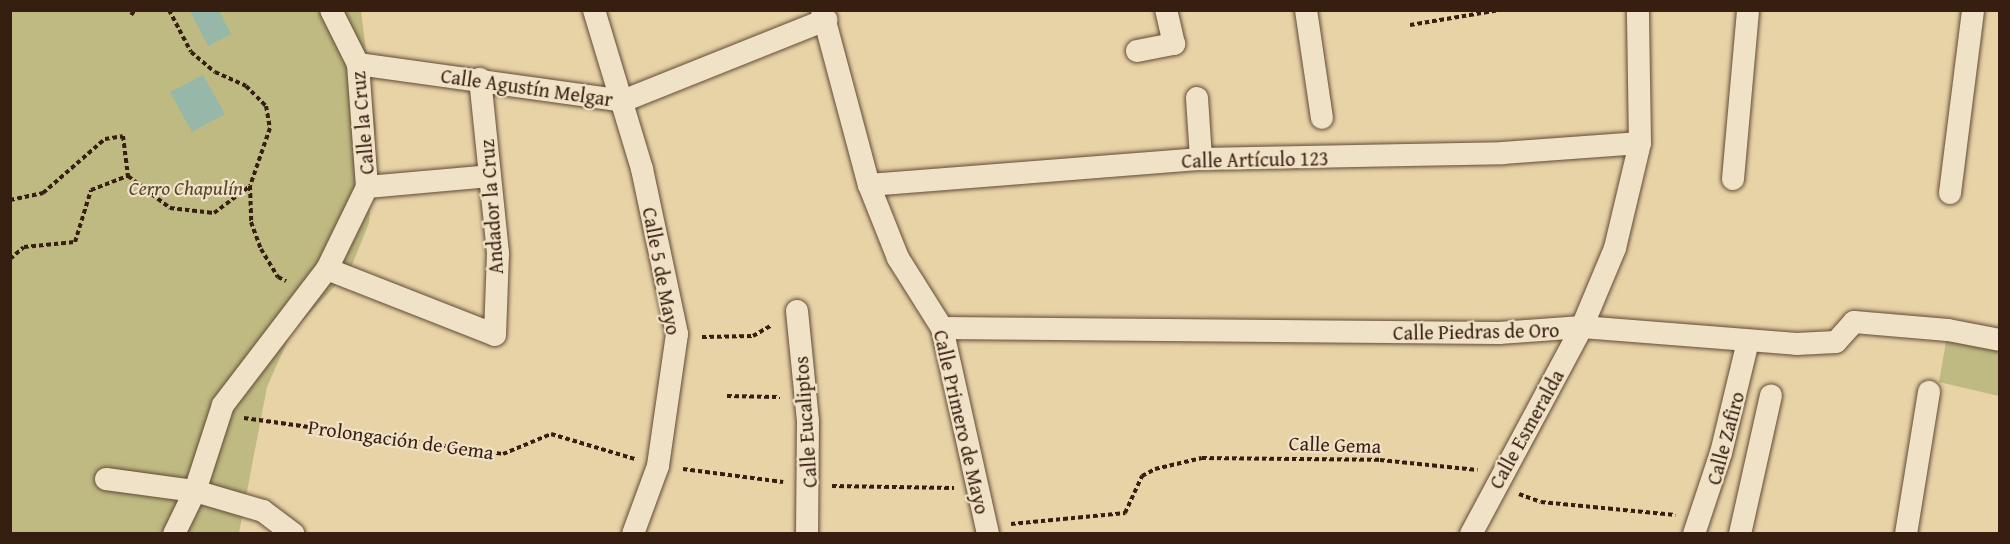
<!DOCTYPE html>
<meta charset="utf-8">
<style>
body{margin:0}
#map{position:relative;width:2010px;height:544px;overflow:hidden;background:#e8d3a7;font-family:"Gentium Book Plus",serif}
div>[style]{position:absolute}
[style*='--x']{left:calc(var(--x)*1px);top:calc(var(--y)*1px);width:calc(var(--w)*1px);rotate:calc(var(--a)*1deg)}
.green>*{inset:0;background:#beba82}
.water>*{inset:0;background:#97b8a9}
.path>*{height:4px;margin-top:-2px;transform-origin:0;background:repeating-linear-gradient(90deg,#361e11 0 4.5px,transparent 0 7.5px)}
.roads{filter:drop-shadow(0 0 2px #624b36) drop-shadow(0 0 2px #624b36)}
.street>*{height:22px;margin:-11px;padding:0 11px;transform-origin:11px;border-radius:11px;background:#f0e2c6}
span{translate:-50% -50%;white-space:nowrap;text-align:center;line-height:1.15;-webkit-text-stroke:4.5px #f0e2c6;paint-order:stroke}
.street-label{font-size:20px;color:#361e11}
.park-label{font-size:20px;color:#58452d;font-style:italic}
.frame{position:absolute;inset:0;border:12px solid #361e11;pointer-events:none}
</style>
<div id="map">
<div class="green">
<i style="clip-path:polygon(10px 11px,361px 11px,376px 128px,369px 223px,350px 270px,291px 333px,267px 387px,239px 533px,11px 533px)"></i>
<i style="clip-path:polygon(1948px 330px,1999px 340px,1999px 396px,1939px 382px)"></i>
</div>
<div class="water">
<i style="clip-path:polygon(190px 11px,219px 11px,231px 34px,208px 46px)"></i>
<i style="clip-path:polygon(203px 75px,225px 114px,192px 132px,170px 92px)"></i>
</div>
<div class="path">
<i style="--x:169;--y:10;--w:47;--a:62.4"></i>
<i style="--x:191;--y:52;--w:31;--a:40"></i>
<i style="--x:215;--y:72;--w:34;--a:24"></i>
<i style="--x:246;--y:86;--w:28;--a:45"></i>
<i style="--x:266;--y:106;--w:22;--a:80"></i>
<i style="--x:270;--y:128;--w:61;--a:109"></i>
<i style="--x:250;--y:186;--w:36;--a:88"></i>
<i style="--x:251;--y:222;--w:29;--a:70"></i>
<i style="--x:261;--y:249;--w:33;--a:59"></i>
<i style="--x:278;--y:277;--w:9;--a:27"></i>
<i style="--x:131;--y:15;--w:6;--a:-51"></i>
<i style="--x:1410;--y:25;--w:91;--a:-9.5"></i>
<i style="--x:10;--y:200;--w:34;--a:-12"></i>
<i style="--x:43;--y:193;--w:82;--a:-41.1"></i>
<i style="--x:105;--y:139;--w:18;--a:-9"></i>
<i style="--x:123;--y:136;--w:40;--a:82.9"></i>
<i style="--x:128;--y:176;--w:53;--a:37.3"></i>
<i style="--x:170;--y:208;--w:44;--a:6.5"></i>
<i style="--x:214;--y:213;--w:45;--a:-36.9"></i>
<i style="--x:10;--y:259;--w:18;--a:-41"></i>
<i style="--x:24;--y:247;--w:51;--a:-5.6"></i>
<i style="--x:75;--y:242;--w:54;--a:-72.9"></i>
<i style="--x:91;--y:190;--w:40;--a:-21"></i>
<i style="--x:702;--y:337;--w:51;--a:-1.1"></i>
<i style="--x:753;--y:336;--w:22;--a:-30"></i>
<i style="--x:727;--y:396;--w:53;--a:1.1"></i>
<i style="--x:244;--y:418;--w:261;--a:7.9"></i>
<i style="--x:503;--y:454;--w:52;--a:-22.6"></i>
<i style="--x:551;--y:434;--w:88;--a:16.6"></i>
<i style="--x:683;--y:469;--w:101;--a:7.4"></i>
<i style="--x:832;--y:486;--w:122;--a:0.9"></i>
<i style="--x:1519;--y:494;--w:23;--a:20"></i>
<i style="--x:1541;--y:502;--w:135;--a:5.5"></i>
<i style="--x:1011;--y:524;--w:115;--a:-5.5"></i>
<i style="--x:1125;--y:513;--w:41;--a:-65.3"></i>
<i style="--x:1142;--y:476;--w:15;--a:-28"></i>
<i style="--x:1155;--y:469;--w:48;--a:-13.2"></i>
<i style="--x:1202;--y:458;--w:178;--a:0.6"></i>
<i style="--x:1380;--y:460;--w:98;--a:5.9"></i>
</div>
<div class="roads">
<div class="street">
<i style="--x:594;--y:10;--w:166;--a:73.2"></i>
<i style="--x:642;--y:169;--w:169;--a:78"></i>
<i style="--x:677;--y:334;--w:133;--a:98.2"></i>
<i style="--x:658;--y:466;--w:72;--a:110.2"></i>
<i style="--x:822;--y:10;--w:181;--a:75"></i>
<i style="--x:869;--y:185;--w:79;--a:68.3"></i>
<i style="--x:898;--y:258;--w:83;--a:57.8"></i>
<i style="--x:942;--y:328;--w:211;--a:77.4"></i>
<i style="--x:1306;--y:10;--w:109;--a:81.6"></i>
<i style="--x:1137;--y:51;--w:38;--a:-11"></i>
<i style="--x:1174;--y:44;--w:35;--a:-103"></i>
<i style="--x:358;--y:64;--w:268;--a:7.9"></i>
<i style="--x:623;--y:101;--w:219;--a:-21.8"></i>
<i style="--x:1197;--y:98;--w:61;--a:86.2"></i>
<i style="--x:1733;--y:179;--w:170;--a:-84.9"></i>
<i style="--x:869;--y:185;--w:333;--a:-4.5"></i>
<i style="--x:1201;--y:159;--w:302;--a:-1.1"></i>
<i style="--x:1503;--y:153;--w:137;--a:-4.2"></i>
<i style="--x:367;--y:187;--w:123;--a:-5.1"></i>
<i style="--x:1950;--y:193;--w:184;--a:-82.8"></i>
<i style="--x:327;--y:269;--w:180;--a:21.4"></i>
<i style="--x:495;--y:335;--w:82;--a:-87.9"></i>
<i style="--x:498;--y:253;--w:175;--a:-95.9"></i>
<i style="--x:797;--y:311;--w:111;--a:84.3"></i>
<i style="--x:808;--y:421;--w:113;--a:90.5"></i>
<i style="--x:942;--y:328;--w:557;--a:0.51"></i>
<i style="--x:1499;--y:333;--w:83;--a:-4.1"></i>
<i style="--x:1582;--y:327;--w:215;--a:4.5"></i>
<i style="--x:1796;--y:344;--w:40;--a:-2.9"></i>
<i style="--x:1836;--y:342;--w:27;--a:-48"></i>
<i style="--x:1854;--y:322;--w:94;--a:4.9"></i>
<i style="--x:1948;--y:330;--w:53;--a:10.9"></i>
<i style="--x:106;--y:479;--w:90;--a:7.7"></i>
<i style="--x:195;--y:491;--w:71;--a:16.4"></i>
<i style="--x:263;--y:511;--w:38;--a:37"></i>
<i style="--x:174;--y:534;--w:48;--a:-64"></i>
<i style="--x:195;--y:491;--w:90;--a:-72"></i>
<i style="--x:223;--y:405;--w:171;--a:-52.6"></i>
<i style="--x:327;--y:269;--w:91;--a:-64"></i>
<i style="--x:367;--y:187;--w:123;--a:-94.2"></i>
<i style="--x:358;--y:64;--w:60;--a:-116.6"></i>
<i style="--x:1471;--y:534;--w:235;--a:-61.8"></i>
<i style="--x:1582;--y:327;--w:86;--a:-67.3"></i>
<i style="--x:1615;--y:248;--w:108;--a:-76.6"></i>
<i style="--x:1640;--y:143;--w:133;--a:-90.9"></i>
<i style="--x:1694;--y:534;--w:85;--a:-71.6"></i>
<i style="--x:1721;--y:453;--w:115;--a:-76.4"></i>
<i style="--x:1740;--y:534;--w:142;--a:-77.4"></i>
<i style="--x:1906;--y:534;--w:144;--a:-80.8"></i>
</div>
</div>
<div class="street-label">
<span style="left:527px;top:87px;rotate:8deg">Calle Agustín Melgar</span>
<span style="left:362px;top:123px;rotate:-95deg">Calle la Cruz</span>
<span style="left:1255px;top:159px;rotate:-1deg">Calle Artículo 123</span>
<span style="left:491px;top:207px;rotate:-94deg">Andador la Cruz</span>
<span style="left:662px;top:271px;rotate:79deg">Calle 5 de Mayo</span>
<span style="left:1476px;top:331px;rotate:-1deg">Calle Piedras de Oro</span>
<span style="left:805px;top:422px;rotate:-94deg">Calle Eucaliptos</span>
<span style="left:962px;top:422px;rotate:77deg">Calle Primero de Mayo</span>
<span style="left:1526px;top:429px;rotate:-61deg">Calle Esmeralda</span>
<span style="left:1725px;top:438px;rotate:-75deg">Calle Zafiro</span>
<span style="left:401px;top:439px;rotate:8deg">Prolongación de Gema</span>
<span style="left:1335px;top:444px;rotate:2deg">Calle Gema</span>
</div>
<div class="park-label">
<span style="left:186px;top:187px">Cerro Chapulín</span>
</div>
<div class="frame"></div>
</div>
